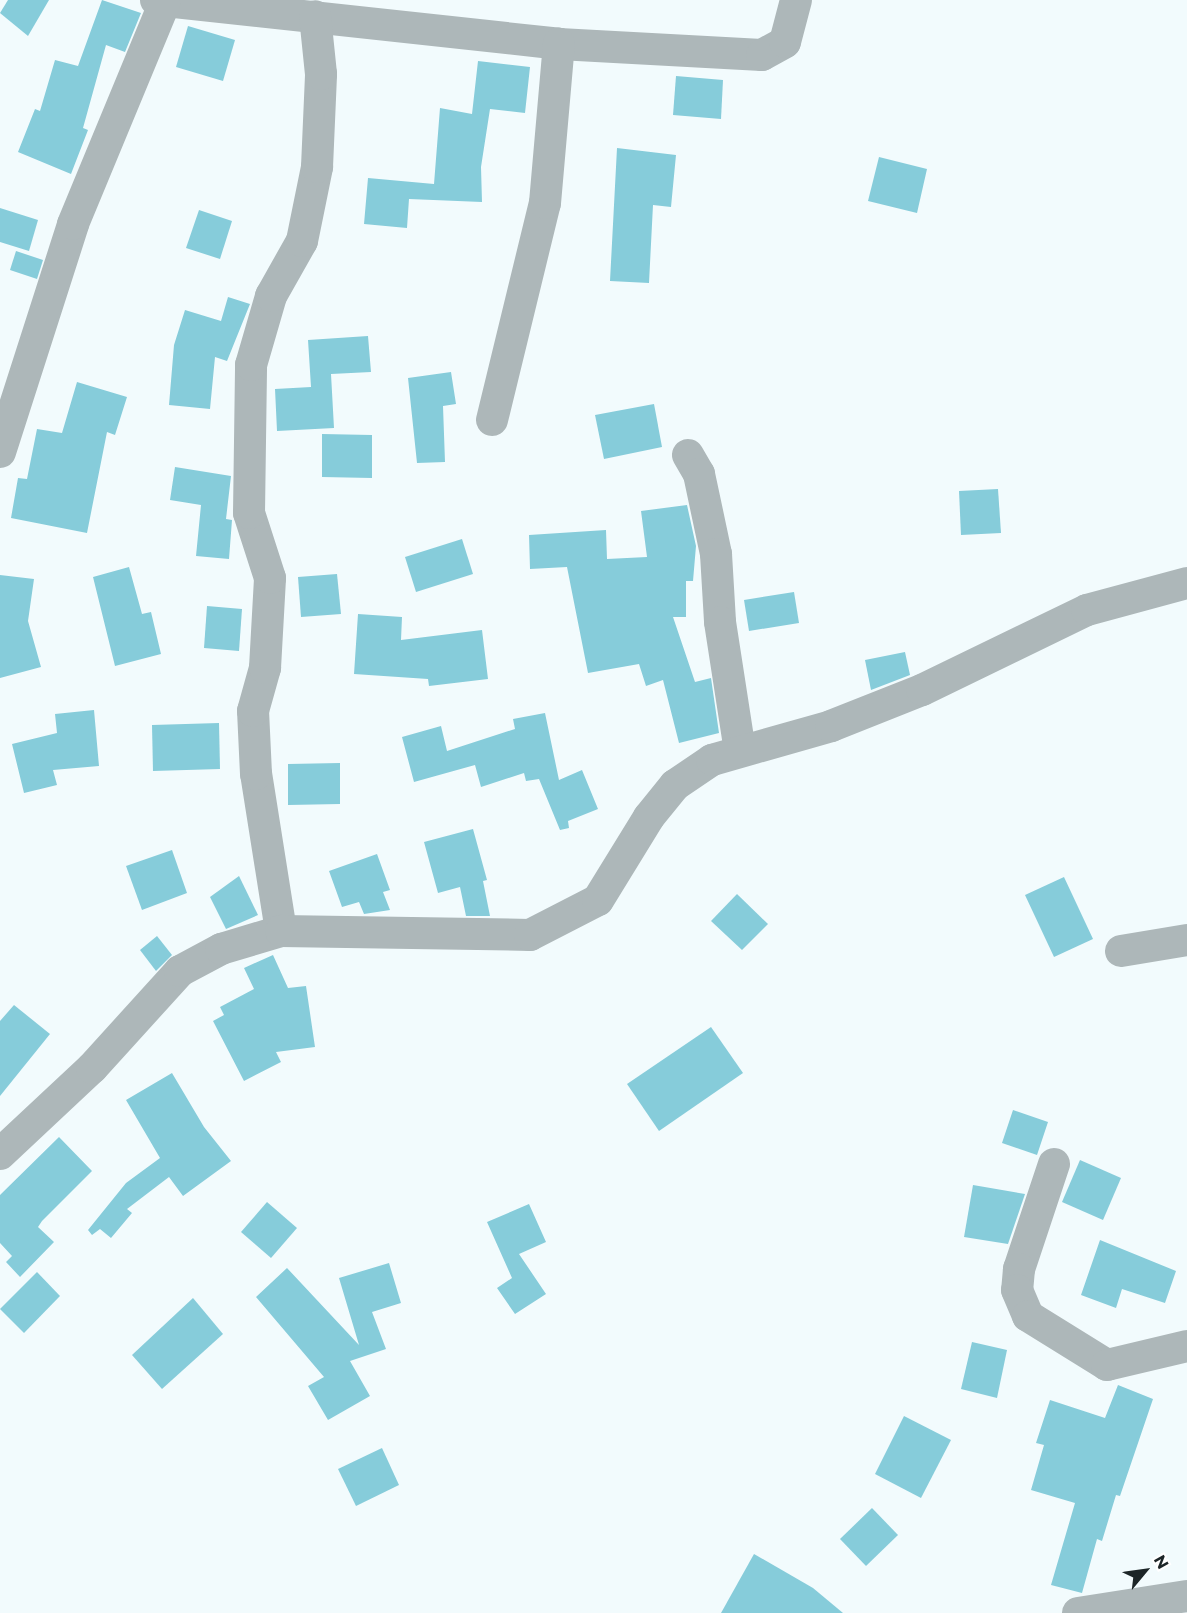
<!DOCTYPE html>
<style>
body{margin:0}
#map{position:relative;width:1187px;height:1613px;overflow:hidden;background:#f2fbfd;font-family:Montserrat,sans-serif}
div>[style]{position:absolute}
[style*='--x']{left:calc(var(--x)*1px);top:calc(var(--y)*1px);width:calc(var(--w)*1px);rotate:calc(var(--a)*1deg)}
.building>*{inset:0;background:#86ccda}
.minor>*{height:32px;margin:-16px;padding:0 16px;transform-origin:16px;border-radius:16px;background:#adb7b9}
span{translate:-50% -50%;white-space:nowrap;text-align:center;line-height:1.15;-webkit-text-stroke:4.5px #fff;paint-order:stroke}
.north{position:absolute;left:1115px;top:1541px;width:60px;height:60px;-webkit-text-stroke:4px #fff;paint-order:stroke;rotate:61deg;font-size:16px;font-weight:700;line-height:24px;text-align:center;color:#1c2527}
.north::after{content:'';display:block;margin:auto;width:21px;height:27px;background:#1c2527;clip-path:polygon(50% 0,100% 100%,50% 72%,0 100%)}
</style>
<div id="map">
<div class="building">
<i style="clip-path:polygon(8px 0,49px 0,28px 36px,0 13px)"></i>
<i style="clip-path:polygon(102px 0,141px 13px,125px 52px,106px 45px,83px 128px,88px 130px,71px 174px,18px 152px,35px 109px,40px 111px,55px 60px,78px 66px)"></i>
<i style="clip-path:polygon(188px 26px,235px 40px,223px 81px,176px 67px)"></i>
<i style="clip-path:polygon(478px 61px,530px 67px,525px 113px,490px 109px,481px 167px,482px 202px,409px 199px,407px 228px,364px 224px,368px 178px,434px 184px,440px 108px,472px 114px)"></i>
<i style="clip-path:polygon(676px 76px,723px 80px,721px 119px,673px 115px)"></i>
<i style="clip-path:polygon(617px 148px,676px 155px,671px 207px,653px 205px,649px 283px,610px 281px)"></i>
<i style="clip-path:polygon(879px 157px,927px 169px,917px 213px,868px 201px)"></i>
<i style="clip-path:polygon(0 208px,38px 220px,29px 251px,0 242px)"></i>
<i style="clip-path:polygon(199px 210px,232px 221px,220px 259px,186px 248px)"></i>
<i style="clip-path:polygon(16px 251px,43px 260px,37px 279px,10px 270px)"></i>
<i style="clip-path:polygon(228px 297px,250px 304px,227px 361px,215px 357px,210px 409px,169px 405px,174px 345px,185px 310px,221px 321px)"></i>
<i style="clip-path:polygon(368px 336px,371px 372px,331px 374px,334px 428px,277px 431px,275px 389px,311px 387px,308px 340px)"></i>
<i style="clip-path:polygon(451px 372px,456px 404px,443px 406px,445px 462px,417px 463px,408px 378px)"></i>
<i style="clip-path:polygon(77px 382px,127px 397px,115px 435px,107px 432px,87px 533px,11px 518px,18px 478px,27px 479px,37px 429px,62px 433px)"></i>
<i style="clip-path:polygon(654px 404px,662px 447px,604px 459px,595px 415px)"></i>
<i style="clip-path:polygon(322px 434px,372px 435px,372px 478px,322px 477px)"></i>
<i style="clip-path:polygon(175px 467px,231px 476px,226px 519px,232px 520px,229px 559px,196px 556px,201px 505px,170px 500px)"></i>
<i style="clip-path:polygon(998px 489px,1001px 533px,961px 535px,959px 491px)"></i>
<i style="clip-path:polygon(687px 505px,696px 546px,693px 581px,686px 581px,686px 617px,673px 617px,695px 682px,711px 678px,719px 733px,679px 743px,663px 680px,646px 686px,639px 664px,588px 673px,567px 567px,530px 569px,529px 535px,606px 530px,607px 559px,647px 557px,641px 511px)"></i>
<i style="clip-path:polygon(462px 539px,473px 574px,416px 592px,405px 557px)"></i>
<i style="clip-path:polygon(129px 567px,142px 614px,151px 612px,161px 654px,115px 666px,93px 577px)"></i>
<i style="clip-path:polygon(337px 574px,341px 614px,301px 617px,298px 577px)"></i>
<i style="clip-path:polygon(0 575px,34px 579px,28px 621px,41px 667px,0 678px)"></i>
<i style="clip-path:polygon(794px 592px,799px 623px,749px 631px,744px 600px)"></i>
<i style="clip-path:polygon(207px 606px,242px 609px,239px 651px,204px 648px)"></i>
<i style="clip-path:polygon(358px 614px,402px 617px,401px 640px,482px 630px,488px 679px,429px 686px,428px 679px,354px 674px)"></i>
<i style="clip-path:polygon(905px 652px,910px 675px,871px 690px,865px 660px)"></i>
<i style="clip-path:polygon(94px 710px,99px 766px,53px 770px,57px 785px,24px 793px,12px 744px,57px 733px,55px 714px)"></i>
<i style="clip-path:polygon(545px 713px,559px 780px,582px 770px,598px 809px,568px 821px,569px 828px,560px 830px,539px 779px,526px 781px,524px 773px,481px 787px,475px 765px,414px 782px,402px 737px,441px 726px,447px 751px,515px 729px,513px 719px)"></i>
<i style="clip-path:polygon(219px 723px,220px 769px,153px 771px,152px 725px)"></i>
<i style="clip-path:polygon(340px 763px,340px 804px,288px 805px,288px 764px)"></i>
<i style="clip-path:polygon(473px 829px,487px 880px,483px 881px,490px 916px,466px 916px,460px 887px,438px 893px,424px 842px)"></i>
<i style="clip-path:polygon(172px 850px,187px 893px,142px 910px,126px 866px)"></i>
<i style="clip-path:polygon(377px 854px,390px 890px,383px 892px,390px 910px,364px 914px,359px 902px,342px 907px,329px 871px)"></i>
<i style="clip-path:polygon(239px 876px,258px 915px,226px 929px,210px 897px)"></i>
<i style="clip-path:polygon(1064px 877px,1093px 939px,1054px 957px,1025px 895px)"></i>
<i style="clip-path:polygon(737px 894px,768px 924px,742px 950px,711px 921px)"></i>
<i style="clip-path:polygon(157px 936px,172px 955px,156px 971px,140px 950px)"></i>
<i style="clip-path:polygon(273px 955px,288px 988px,306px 986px,315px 1047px,276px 1052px,281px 1062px,244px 1081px,213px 1021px,224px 1015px,220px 1007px,254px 989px,244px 968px)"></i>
<i style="clip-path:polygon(14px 1005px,50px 1034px,0 1096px,0 1021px)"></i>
<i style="clip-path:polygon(711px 1027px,743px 1073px,659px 1131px,627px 1084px)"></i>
<i style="clip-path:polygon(172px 1073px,204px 1127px,231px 1161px,183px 1196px,169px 1177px,127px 1209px,132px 1213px,111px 1238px,100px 1229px,92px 1235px,88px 1230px,126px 1183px,160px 1158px,126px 1100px)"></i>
<i style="clip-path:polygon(1013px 1110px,1048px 1122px,1037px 1155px,1002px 1143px)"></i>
<i style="clip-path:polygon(59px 1137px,92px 1171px,42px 1221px,38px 1227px,54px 1242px,20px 1277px,6px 1262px,12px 1256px,0 1243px,0 1195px)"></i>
<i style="clip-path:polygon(1080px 1160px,1121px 1178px,1103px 1220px,1062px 1202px)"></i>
<i style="clip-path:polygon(973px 1185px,1025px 1194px,1008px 1244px,964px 1237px)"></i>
<i style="clip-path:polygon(267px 1202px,297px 1228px,271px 1258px,241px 1232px)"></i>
<i style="clip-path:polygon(529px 1204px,546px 1242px,519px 1254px,546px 1294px,515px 1314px,497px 1288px,512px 1278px,487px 1222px)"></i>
<i style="clip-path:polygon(1100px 1240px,1176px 1271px,1165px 1303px,1122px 1289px,1116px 1308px,1081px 1295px)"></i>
<i style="clip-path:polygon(389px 1263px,401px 1303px,372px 1312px,386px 1349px,350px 1361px,370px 1396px,328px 1420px,308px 1386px,324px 1377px,256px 1297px,287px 1268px,359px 1345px,339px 1278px)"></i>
<i style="clip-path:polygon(37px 1272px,60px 1296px,24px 1333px,0 1309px)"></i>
<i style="clip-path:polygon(193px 1298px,223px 1334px,162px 1389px,132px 1355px)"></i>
<i style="clip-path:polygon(972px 1342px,1007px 1350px,997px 1398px,961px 1389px)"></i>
<i style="clip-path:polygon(1118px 1385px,1153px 1399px,1120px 1496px,1116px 1495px,1102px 1541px,1097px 1539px,1082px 1593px,1051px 1585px,1075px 1503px,1031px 1490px,1044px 1445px,1036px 1443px,1050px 1400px,1105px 1418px)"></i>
<i style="clip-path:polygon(904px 1416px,951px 1440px,921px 1498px,875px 1474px)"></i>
<i style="clip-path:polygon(382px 1448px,399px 1485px,356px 1506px,338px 1469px)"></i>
<i style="clip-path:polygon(872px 1508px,898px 1535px,866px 1566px,840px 1539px)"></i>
<i style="clip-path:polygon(754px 1554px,813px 1588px,843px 1613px,721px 1613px)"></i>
</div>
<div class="minor">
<i style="--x:156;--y:0;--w:405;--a:6.2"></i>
<i style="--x:559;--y:44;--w:203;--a:3.1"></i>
<i style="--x:762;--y:55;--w:26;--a:-29"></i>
<i style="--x:785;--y:42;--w:43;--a:-75.3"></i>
<i style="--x:492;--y:420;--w:223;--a:-76.3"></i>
<i style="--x:545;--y:203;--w:160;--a:-85"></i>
<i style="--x:0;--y:452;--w:239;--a:-72.2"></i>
<i style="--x:73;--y:224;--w:238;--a:-67.5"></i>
<i style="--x:688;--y:455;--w:22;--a:60"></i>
<i style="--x:699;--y:474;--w:82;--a:78"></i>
<i style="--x:716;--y:554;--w:68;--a:86.6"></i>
<i style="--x:720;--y:622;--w:131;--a:81.2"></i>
<i style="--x:281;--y:931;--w:159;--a:-99"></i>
<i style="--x:256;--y:774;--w:63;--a:-92.7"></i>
<i style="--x:253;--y:711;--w:45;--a:-74.4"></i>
<i style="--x:265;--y:668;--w:90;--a:-86.8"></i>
<i style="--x:270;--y:578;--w:68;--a:-107.9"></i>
<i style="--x:249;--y:513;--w:148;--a:-89.2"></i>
<i style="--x:251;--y:365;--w:72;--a:-73.8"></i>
<i style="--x:271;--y:296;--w:63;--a:-60.6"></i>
<i style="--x:302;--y:241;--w:76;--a:-78.5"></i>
<i style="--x:317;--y:167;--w:93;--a:-87.5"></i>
<i style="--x:321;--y:74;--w:58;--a:-95.9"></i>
<i style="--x:1121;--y:951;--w:67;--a:-9.5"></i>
<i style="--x:0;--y:1154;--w:126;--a:-43.1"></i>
<i style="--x:92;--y:1068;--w:131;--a:-47.8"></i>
<i style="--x:180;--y:971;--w:47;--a:-28.2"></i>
<i style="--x:221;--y:949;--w:63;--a:-16.7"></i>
<i style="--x:281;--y:931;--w:249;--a:0.9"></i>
<i style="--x:530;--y:935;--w:76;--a:-27.2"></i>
<i style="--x:598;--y:900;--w:97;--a:-58.4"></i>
<i style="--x:649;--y:817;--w:41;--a:-50.9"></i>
<i style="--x:675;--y:785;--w:45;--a:-34"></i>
<i style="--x:712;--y:760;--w:124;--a:-15.9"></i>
<i style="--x:831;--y:726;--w:98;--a:-21.6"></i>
<i style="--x:922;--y:690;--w:183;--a:-25.9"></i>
<i style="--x:1087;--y:610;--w:104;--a:-15.1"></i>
<i style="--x:1054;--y:1164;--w:111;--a:108.4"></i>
<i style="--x:1019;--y:1269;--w:21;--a:95"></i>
<i style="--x:1017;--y:1290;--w:28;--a:67"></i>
<i style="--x:1028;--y:1316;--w:93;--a:31.8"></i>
<i style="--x:1107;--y:1365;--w:82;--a:-13.4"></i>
<i style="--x:1078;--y:1613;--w:110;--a:-8.9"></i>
</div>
<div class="north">N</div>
</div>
